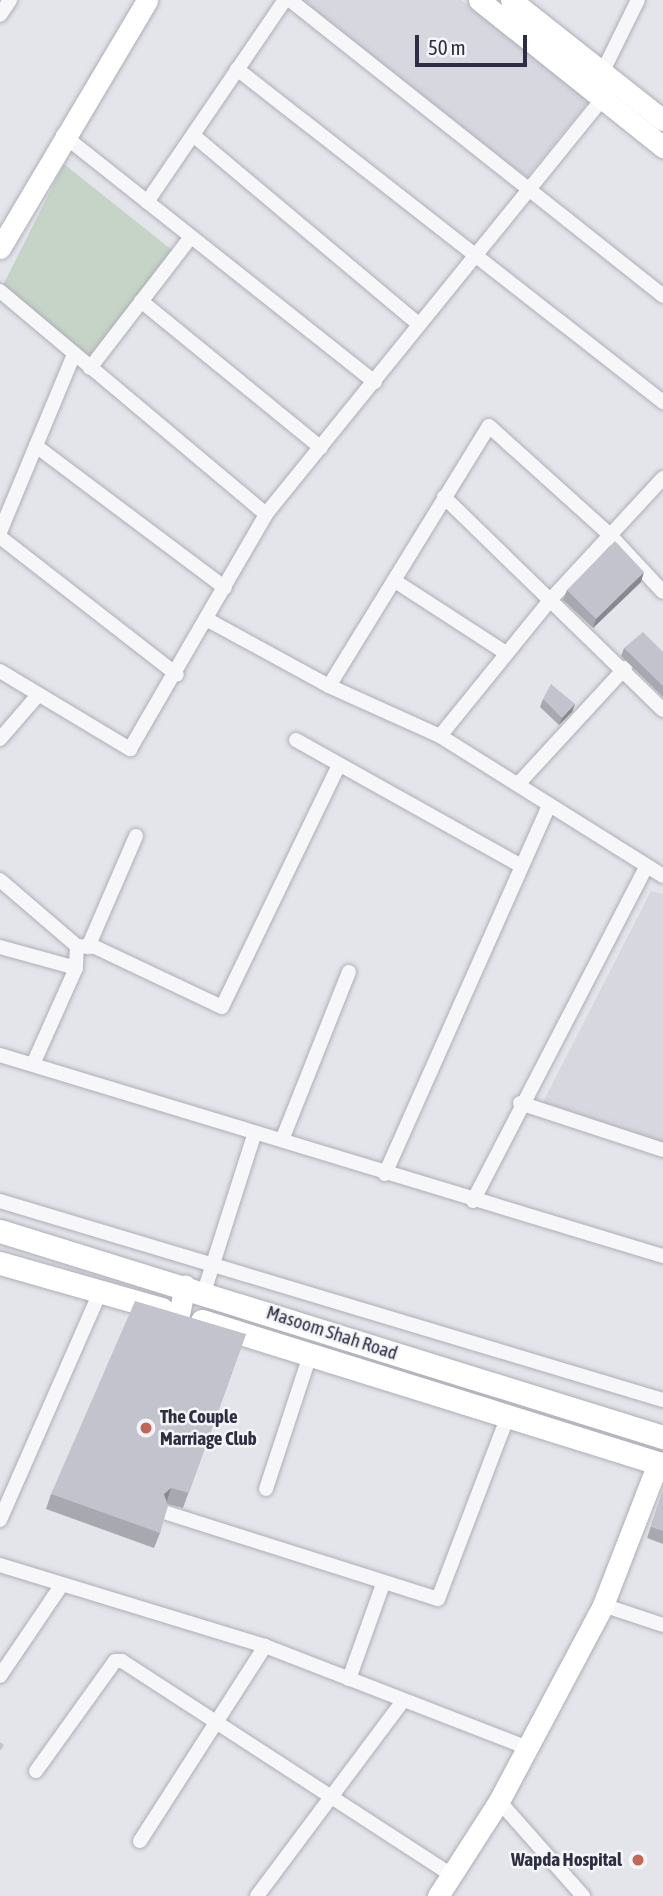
<!DOCTYPE html>
<style>
body{margin:0}
#map{position:relative;width:663px;height:1896px;overflow:hidden;background:#e4e5eb;font-family:"Asap Condensed",sans-serif}
div>[style]{position:absolute}
[style*='--x']{left:calc(var(--x)*1px);top:calc(var(--y)*1px);width:calc(var(--w)*1px);rotate:calc(var(--a)*1deg)}
.built>*{inset:0;background:#d7d7e0}
.green>*{inset:0;background:#c6d4c7}
.roads{filter:drop-shadow(0 0 2px #adaeb8) drop-shadow(0 0 2px #adaeb8)}
.street>*{height:14px;margin:-7px;padding:0 7px;transform-origin:7px;border-radius:7px;background:#f7f7f9}
.secondary>*{height:21px;margin:-10.5px;padding:0 10.5px;transform-origin:10.5px;border-radius:10.5px;background:#fff}
.primary>*{height:23px;margin:-11.5px;padding:0 11.5px;transform-origin:11.5px;border-radius:11.5px;background:#fff}
.wall>*{inset:0;background:#a7a8b0}
.shaded-wall>*{inset:0;background:#888890}
.building>*{inset:0;background:#c2c3cd}
.dots>*{width:19px;height:19px;translate:-50% -50%;box-sizing:border-box;border:4px solid #f4f5f8;border-radius:50%}
span{translate:-50% -50%;white-space:nowrap;text-align:center;line-height:1.15;-webkit-text-stroke:5px #f4f5f8;paint-order:stroke}
.street-label{font-size:19px;color:#2d2e42}
.poi-label{font-size:19px;color:#2d2e42;font-weight:700}
.left{translate:0 -50%;text-align:left}
.right{translate:-100% -50%;text-align:right}
.scale{position:absolute;left:415px;top:35px;width:112px;height:32px;box-sizing:border-box;border:4px solid #2d2e42;border-top:0;padding-left:9px;font-size:21px;line-height:24px;white-space:nowrap;color:#2d2e42;-webkit-text-stroke:5px #f4f5f8;paint-order:stroke}
</style>
<div id="map">
<div class="built">
<i style="clip-path:polygon(291px 0,461px 0,590px 100px,525px 179px)"></i>
<i style="clip-path:polygon(651px 891px,663px 894px,663px 1144px,540px 1108px)"></i>
</div>
<div class="green">
<i style="clip-path:polygon(64px 164px,182px 258px,95px 372px,0 291px)"></i>
</div>
<div class="roads">
<div class="street">
<i style="--x:290;--y:0;--w:476;--a:38.4"></i>
<i style="--x:0;--y:15;--w:18;--a:-56"></i>
<i style="--x:237;--y:69;--w:541;--a:38.01"></i>
<i style="--x:603;--y:71;--w:79;--a:-63.8"></i>
<i style="--x:63;--y:135;--w:398;--a:38.4"></i>
<i style="--x:193;--y:135;--w:292;--a:40"></i>
<i style="--x:147;--y:202;--w:245;--a:-55.7"></i>
<i style="--x:0;--y:291;--w:347;--a:40"></i>
<i style="--x:141;--y:301;--w:232;--a:39.2"></i>
<i style="--x:90;--y:368;--w:165;--a:-52.4"></i>
<i style="--x:36;--y:446;--w:236;--a:36.9"></i>
<i style="--x:444;--y:497;--w:305;--a:44.2"></i>
<i style="--x:0;--y:532;--w:193;--a:-67.4"></i>
<i style="--x:0;--y:537;--w:224;--a:37.9"></i>
<i style="--x:395;--y:581;--w:132;--a:33"></i>
<i style="--x:208;--y:620;--w:138;--a:28.6"></i>
<i style="--x:329;--y:686;--w:305;--a:-58.4"></i>
<i style="--x:489;--y:426;--w:164;--a:42"></i>
<i style="--x:611;--y:536;--w:76;--a:47.1"></i>
<i style="--x:0;--y:671;--w:152;--a:31"></i>
<i style="--x:130;--y:749;--w:272;--a:-59.9"></i>
<i style="--x:266;--y:514;--w:535;--a:-50.99"></i>
<i style="--x:329;--y:686;--w:122;--a:24.2"></i>
<i style="--x:440;--y:736;--w:263;--a:32.1"></i>
<i style="--x:440;--y:736;--w:176;--a:-51"></i>
<i style="--x:551;--y:599;--w:165;--a:-47.2"></i>
<i style="--x:0;--y:739;--w:58;--a:-49.2"></i>
<i style="--x:296;--y:740;--w:257;--a:29.2"></i>
<i style="--x:518;--y:784;--w:158;--a:-47.3"></i>
<i style="--x:0;--y:880;--w:101;--a:40.6"></i>
<i style="--x:77;--y:946;--w:22;--a:93"></i>
<i style="--x:76;--y:968;--w:105;--a:114.1"></i>
<i style="--x:77;--y:946;--w:18;--a:3"></i>
<i style="--x:95;--y:947;--w:140;--a:25.3"></i>
<i style="--x:222;--y:1007;--w:267;--a:-64.2"></i>
<i style="--x:0;--y:947;--w:79;--a:15.4"></i>
<i style="--x:88;--y:947;--w:121;--a:-66.6"></i>
<i style="--x:0;--y:1055;--w:693;--a:16.87"></i>
<i style="--x:520;--y:1103;--w:151;--a:18.2"></i>
<i style="--x:282;--y:1140;--w:181;--a:-68.3"></i>
<i style="--x:385;--y:1174;--w:404;--a:-66"></i>
<i style="--x:0;--y:1201;--w:692;--a:16.71"></i>
<i style="--x:473;--y:1201;--w:376;--a:-62.6"></i>
<i style="--x:204;--y:1292;--w:165;--a:-72.3"></i>
<i style="--x:266;--y:1489;--w:144;--a:-71.8"></i>
<i style="--x:167;--y:1513;--w:284;--a:17.6"></i>
<i style="--x:438;--y:1599;--w:194;--a:-69.1"></i>
<i style="--x:0;--y:1520;--w:249;--a:-66.3"></i>
<i style="--x:0;--y:1565;--w:277;--a:17"></i>
<i style="--x:265;--y:1646;--w:282;--a:21.2"></i>
<i style="--x:603;--y:1605;--w:63;--a:18.4"></i>
<i style="--x:0;--y:1676;--w:109;--a:-55.9"></i>
<i style="--x:349;--y:1679;--w:101;--a:-70.3"></i>
<i style="--x:36;--y:1771;--w:135;--a:-54.3"></i>
<i style="--x:115;--y:1661;--w:7;--a:0"></i>
<i style="--x:122;--y:1661;--w:395;--a:33"></i>
<i style="--x:499;--y:1801;--w:127;--a:48.5"></i>
<i style="--x:140;--y:1841;--w:232;--a:-57.3"></i>
<i style="--x:257;--y:1896;--w:244;--a:-53.2"></i>
</div>
<div class="secondary">
<i style="--x:479;--y:0;--w:236;--a:38.6"></i>
<i style="--x:511;--y:0;--w:194;--a:38.3"></i>
<i style="--x:0;--y:248;--w:288;--a:-59.3"></i>
<i style="--x:179;--y:1314;--w:29;--a:-78"></i>
<i style="--x:438;--y:1896;--w:113;--a:-57.3"></i>
<i style="--x:499;--y:1801;--w:222;--a:-62"></i>
<i style="--x:603;--y:1605;--w:152;--a:-68.8"></i>
</div>
<div class="primary">
<i style="--x:0;--y:1231;--w:694;--a:17.26"></i>
<i style="--x:0;--y:1263;--w:168;--a:15.9"></i>
<i style="--x:202;--y:1321;--w:483;--a:17.3"></i>
</div>
</div>
<div class="wall">
<i style="clip-path:polygon(641px 582px,593px 628px,563px 600px,567px 590px)"></i>
<i style="clip-path:polygon(624px 648px,663px 652px,663px 697px,621px 656px)"></i>
<i style="clip-path:polygon(543px 699px,575px 704px,572px 712px,559px 725px,540px 707px)"></i>
<i style="clip-path:polygon(246px 1334px,183px 1508px,167px 1504px,160px 1533px,154px 1548px,46px 1509px,51px 1494px)"></i>
<i style="clip-path:polygon(663px 1490px,663px 1544px,647px 1538px)"></i>
</div>
<div class="shaded-wall">
<i style="clip-path:polygon(644px 572px,641px 582px,593px 628px,596px 619px)"></i>
<i style="clip-path:polygon(575px 704px,572px 712px,559px 725px,562px 718px)"></i>
<i style="clip-path:polygon(171px 1488px,166px 1504px,164px 1494px)"></i>
</div>
<div class="building">
<i style="clip-path:polygon(615px 541px,644px 572px,596px 619px,567px 590px)"></i>
<i style="clip-path:polygon(643px 632px,663px 652px,663px 686px,624px 648px)"></i>
<i style="clip-path:polygon(551px 684px,575px 704px,562px 718px,543px 699px)"></i>
<i style="clip-path:polygon(135px 1301px,246px 1334px,189px 1493px,171px 1488px,164px 1494px,168px 1506px,160px 1533px,51px 1494px)"></i>
<i style="clip-path:polygon(663px 1490px,663px 1531px,651px 1527px)"></i>
<i style="clip-path:polygon(0 1742px,4px 1745px,0 1751px)"></i>
</div>
<div class="dots">
<i style="left:146px;top:1428px;background:#c46655"></i>
<i style="left:638px;top:1860px;background:#c46655"></i>
</div>
<div class="street-label">
<span style="left:332px;top:1333px;rotate:18deg">Masoom Shah Road</span>
</div>
<div class="poi-label">
<span class="left" style="left:160px;top:1428px">The Couple<br>Marriage Club</span>
<span class="right" style="left:622px;top:1860px">Wapda Hospital</span>
</div>
<div class="scale">50 m</div>
</div>
